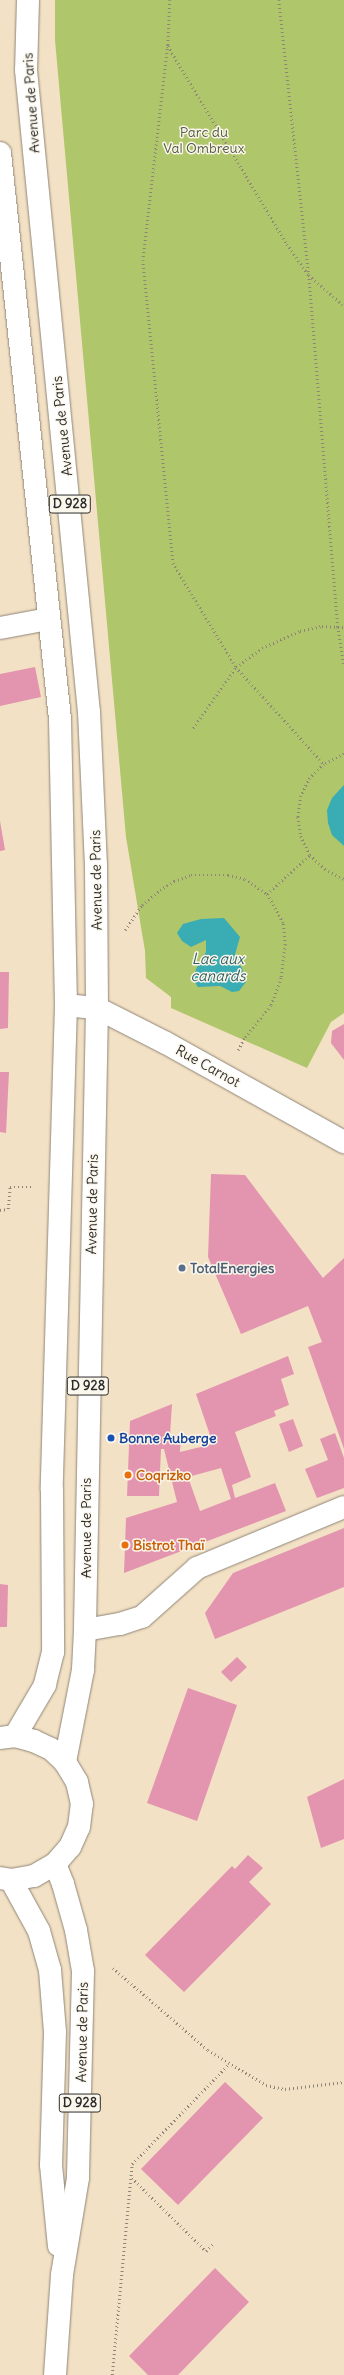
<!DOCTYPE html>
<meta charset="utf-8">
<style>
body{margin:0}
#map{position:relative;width:344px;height:2375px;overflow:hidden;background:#f3e1c5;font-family:Delius,sans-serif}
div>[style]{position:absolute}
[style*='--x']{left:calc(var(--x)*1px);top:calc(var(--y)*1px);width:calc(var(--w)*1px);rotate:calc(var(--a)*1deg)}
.green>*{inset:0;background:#afc66b}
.water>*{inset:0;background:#3aacb4}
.building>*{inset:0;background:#e394af}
.path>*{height:2.5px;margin-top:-1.25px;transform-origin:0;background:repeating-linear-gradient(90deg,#8f8678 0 1px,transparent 0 4px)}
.roads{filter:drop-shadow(0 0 1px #8f8678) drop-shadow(0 0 1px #8f8678)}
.minor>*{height:22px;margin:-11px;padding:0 11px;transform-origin:11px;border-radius:11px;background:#fff}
.tertiary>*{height:22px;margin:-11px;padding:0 11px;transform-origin:11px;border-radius:11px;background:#fff}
.primary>*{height:22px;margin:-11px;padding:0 11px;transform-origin:11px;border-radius:11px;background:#fff}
.dots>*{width:11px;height:11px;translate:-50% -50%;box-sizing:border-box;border:2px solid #fbf7ec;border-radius:50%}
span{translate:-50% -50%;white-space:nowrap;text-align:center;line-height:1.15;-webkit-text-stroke:3px #fbf7ec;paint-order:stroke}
.shield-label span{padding:1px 3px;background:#fbf7ec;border:1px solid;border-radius:3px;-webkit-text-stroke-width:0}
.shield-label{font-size:13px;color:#2b2b2b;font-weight:700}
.street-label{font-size:14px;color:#2b2b2b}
.park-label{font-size:14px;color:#535a3e}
.service-label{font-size:14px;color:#4e5e75;font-weight:700}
.left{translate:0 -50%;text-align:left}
.transit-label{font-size:14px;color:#164399;font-weight:700}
.food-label{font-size:14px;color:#c56008;font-weight:700}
.water-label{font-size:15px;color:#315f62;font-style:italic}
</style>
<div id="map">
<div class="green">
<i style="clip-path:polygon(55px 0,344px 0,344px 1013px,331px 1022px,307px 1068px,171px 1008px,171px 997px,146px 978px,145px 951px,126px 837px,55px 40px)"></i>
</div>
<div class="water">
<i style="clip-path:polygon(344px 785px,344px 846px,332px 835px,328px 823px,327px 810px,332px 798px)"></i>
<i style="clip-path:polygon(224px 918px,240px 937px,234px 958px,242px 968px,246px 982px,239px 991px,232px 992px,220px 986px,198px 987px,194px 981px,196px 969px,206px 952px,206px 940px,191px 947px,182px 941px,177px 933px,183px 924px,201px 919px)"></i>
</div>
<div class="building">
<i style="clip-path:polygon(35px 667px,41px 697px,0 706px,0 674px)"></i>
<i style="clip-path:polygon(0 821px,5px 850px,0 851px)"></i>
<i style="clip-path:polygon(0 972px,9px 972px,8px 1028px,0 1029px)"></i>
<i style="clip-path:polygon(344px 1024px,344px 1060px,331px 1043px,332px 1031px)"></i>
<i style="clip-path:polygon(0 1072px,9px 1072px,6px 1133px,0 1132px)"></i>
<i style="clip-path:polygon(211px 1174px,245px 1175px,323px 1278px,344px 1258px,344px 1449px,308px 1347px,322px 1342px,308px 1306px,241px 1334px,208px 1257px)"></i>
<i style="clip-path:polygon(evenodd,288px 1356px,294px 1374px,281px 1379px,289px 1405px,274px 1411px,276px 1416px,235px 1432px,251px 1477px,232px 1485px,235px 1498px,275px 1483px,286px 1511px,124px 1573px,126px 1518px,177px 1502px,164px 1449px,161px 1449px,159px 1496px,127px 1496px,130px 1421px,172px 1404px,170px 1435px,181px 1435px,180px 1452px,213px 1444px,196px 1394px,288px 1356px,221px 1468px,231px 1499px,200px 1511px,188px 1477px,221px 1468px)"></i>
<i style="clip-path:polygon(293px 1419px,303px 1446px,289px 1452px,279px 1424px)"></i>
<i style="clip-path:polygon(335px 1433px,344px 1458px,344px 1488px,317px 1498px,305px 1469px,328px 1460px,320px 1439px)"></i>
<i style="clip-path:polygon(344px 1528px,344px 1587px,215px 1639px,205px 1613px,233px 1573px)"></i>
<i style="clip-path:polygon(0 1584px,8px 1585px,7px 1627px,0 1627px)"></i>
<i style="clip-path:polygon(237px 1657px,247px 1667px,231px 1682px,221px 1672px)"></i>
<i style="clip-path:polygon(188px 1688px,237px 1705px,197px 1821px,147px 1803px)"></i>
<i style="clip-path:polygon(344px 1779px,344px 1839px,321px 1848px,307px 1797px)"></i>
<i style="clip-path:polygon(248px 1855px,263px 1868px,249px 1882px,271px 1904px,184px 1992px,145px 1955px,232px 1866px,235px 1869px)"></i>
<i style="clip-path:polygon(225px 2082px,263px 2118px,178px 2205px,141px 2169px)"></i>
<i style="clip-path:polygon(215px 2268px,249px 2302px,178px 2375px,148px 2375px,129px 2356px)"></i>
</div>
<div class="path">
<i style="--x:170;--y:0;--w:45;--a:92.5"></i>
<i style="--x:168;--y:45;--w:216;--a:96.6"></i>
<i style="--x:143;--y:260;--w:304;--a:84.3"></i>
<i style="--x:173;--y:563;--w:122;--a:58.8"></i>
<i style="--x:236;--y:667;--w:131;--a:47.8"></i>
<i style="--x:279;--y:0;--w:277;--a:83.8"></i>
<i style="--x:309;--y:275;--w:353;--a:85.3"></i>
<i style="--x:338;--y:627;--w:37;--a:81"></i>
<i style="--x:168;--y:46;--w:231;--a:59"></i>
<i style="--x:287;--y:244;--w:38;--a:55"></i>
<i style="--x:309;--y:275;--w:47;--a:41.5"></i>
<i style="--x:193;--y:728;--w:75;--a:-54.8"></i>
<i style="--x:236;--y:667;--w:32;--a:-36"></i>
<i style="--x:262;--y:648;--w:42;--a:-24.1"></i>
<i style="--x:300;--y:631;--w:23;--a:-13"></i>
<i style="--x:322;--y:626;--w:22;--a:3"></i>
<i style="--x:344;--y:754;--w:22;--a:153"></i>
<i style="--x:324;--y:764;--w:20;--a:135"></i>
<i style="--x:310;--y:778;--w:20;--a:117"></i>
<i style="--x:301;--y:796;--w:21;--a:98"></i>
<i style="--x:298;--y:817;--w:19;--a:81"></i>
<i style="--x:301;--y:836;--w:21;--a:65"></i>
<i style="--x:310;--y:855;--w:21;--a:43"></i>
<i style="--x:325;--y:869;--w:21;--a:28"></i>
<i style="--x:125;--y:930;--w:30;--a:-56"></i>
<i style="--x:142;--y:905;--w:23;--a:-40"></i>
<i style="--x:160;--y:890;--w:17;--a:-33"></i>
<i style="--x:174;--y:881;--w:18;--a:-19"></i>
<i style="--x:191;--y:875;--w:37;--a:0"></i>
<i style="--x:228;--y:875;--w:17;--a:13"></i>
<i style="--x:245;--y:879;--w:27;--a:34"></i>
<i style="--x:238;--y:1050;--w:15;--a:-62"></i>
<i style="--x:245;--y:1037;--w:41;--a:-50.9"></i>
<i style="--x:271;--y:1005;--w:30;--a:-70"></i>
<i style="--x:281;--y:977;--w:32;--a:-83"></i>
<i style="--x:285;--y:945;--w:22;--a:-95"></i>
<i style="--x:283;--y:923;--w:33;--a:-119"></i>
<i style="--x:267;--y:894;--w:58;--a:-42.2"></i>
<i style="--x:0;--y:1210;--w:8;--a:-7"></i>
<i style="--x:8;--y:1209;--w:22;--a:-85"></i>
<i style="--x:10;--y:1187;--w:23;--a:0"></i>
<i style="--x:113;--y:1968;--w:125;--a:40.8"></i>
<i style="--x:208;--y:2050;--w:68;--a:31.1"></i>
<i style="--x:266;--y:2085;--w:19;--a:12"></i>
<i style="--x:285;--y:2089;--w:59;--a:-6.8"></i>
<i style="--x:132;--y:2178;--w:104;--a:44.6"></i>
<i style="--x:206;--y:2251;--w:10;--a:-45"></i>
<i style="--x:112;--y:2375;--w:212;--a:-84.6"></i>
<i style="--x:132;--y:2164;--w:139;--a:-45.9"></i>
</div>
<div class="roads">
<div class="minor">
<i style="--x:0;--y:628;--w:49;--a:-10.6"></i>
<i style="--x:66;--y:1005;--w:31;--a:6"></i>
<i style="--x:85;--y:1630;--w:36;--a:-10"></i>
<i style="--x:120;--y:1624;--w:23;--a:-18"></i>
<i style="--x:142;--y:1617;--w:74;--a:-41.7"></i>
<i style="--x:197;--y:1568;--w:159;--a:-22.5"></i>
</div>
<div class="tertiary">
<i style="--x:97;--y:1008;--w:77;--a:26.9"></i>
<i style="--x:166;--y:1043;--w:204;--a:29.1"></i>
</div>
<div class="primary">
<i style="--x:28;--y:0;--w:70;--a:91.6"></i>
<i style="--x:26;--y:70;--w:645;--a:84.4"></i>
<i style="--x:89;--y:712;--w:154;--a:87.4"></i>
<i style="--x:96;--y:866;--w:142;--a:89.6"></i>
<i style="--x:97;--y:1008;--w:622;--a:91.11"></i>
<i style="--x:85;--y:1630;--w:40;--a:92.9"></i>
<i style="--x:83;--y:1670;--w:94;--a:101.1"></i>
<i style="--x:0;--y:153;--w:569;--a:83.95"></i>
<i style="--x:60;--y:719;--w:286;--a:88.8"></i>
<i style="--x:66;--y:1005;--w:485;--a:91.7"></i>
<i style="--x:52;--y:1490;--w:162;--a:89.6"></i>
<i style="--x:53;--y:1652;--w:34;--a:104"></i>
<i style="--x:45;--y:1685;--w:59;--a:120.5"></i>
<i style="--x:55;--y:1864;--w:22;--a:68"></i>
<i style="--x:63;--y:1884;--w:48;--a:74.2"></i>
<i style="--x:76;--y:1930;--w:42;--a:80.3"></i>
<i style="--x:83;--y:1971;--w:207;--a:91.4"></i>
<i style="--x:78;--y:2178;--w:98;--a:99.4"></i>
<i style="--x:62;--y:2275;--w:100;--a:94"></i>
<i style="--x:0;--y:1878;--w:11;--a:10"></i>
<i style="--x:11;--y:1880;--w:23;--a:-10"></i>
<i style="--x:34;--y:1876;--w:24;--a:-30"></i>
<i style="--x:55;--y:1864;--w:23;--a:-49"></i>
<i style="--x:70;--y:1847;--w:22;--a:-66"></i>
<i style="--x:79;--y:1827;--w:23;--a:-83"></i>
<i style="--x:82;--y:1804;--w:23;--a:-103"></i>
<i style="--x:77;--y:1782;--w:23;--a:-121"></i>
<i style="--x:65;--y:1762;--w:19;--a:-137"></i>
<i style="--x:51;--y:1749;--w:19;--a:-155"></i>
<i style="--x:34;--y:1741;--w:20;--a:-165"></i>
<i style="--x:15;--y:1736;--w:14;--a:172"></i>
<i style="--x:11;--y:1880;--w:58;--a:61.2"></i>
<i style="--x:39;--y:1931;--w:41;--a:74.2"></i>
<i style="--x:50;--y:1970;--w:62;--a:85.4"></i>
<i style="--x:55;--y:2032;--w:133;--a:91.7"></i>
<i style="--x:51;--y:2165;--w:81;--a:84.4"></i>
</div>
</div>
<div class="dots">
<i style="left:182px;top:1268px;background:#5c6f8a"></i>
<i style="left:111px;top:1438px;background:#1a4fb4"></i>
<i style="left:128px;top:1475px;background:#e8710a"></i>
<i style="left:125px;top:1545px;background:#e8710a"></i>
</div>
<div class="shield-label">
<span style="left:70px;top:504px">D 928</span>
<span style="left:88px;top:1386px">D 928</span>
<span style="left:80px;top:2103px">D 928</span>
</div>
<div class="street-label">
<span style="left:31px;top:103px;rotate:-94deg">Avenue de Paris</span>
<span style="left:62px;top:426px;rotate:-96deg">Avenue de Paris</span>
<span style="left:96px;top:880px;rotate:-91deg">Avenue de Paris</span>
<span style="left:208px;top:1066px;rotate:29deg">Rue Carnot</span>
<span style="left:92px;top:1204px;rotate:-89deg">Avenue de Paris</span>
<span style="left:86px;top:1528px;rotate:-90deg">Avenue de Paris</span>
<span style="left:82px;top:2032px;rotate:-89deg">Avenue de Paris</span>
</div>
<div class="park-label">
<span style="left:204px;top:140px">Parc du<br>Val Ombreux</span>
</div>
<div class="service-label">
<span class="left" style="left:190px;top:1268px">TotalEnergies</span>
</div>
<div class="transit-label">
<span class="left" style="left:119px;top:1438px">Bonne Auberge</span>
</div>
<div class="food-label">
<span class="left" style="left:136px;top:1475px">Coqrizko</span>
<span class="left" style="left:133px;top:1545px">Bistrot Thaï</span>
</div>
<div class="water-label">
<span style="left:218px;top:967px">Lac aux<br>canards</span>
</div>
</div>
